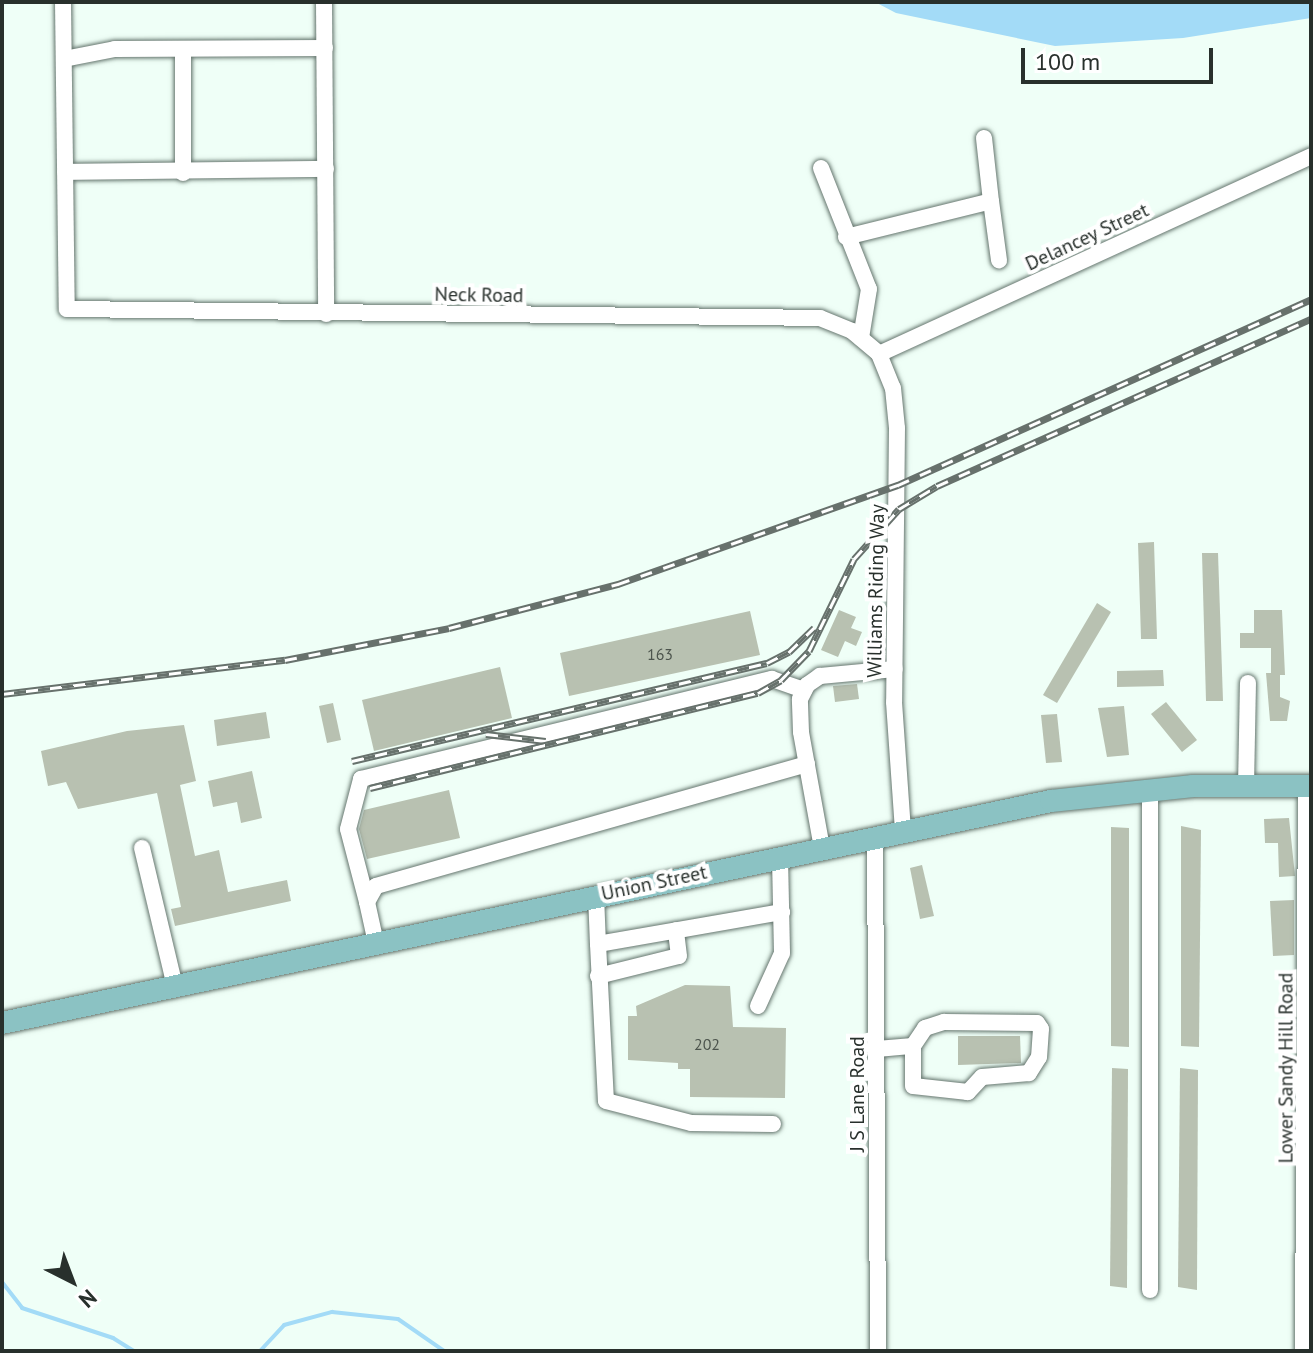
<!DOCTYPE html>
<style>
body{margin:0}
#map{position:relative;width:1313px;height:1353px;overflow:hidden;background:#effff7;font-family:"PT Sans",sans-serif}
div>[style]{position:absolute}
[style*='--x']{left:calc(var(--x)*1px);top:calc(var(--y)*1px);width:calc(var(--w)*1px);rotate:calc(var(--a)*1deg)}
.water>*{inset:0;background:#a3dbf7}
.stream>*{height:4px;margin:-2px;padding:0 2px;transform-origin:2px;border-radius:2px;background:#a3dbf7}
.building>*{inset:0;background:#b8c1b1}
.roads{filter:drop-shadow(0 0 2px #65766e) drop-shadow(0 0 2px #65766e)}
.minor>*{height:16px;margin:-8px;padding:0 8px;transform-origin:8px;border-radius:8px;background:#fff}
.major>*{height:22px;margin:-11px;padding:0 11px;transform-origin:11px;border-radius:11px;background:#8bc2c3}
.rail>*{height:7px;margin-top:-3.5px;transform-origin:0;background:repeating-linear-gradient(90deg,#fff 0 12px,#67716c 0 24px);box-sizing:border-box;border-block:2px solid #67716c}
span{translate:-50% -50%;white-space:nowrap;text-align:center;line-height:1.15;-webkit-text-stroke:8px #fff;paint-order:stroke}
.number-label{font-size:16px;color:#4c544d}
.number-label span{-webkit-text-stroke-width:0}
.street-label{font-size:20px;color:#28302c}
.frame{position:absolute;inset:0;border:4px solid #28302c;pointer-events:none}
.north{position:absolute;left:32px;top:1241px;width:80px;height:80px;-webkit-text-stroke:6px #fff;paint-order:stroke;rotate:138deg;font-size:22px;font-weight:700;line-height:32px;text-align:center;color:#28302c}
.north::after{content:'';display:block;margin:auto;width:28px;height:36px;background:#28302c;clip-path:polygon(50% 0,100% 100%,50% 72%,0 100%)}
.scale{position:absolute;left:1021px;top:48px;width:192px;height:36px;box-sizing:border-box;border:4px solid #28302c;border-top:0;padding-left:10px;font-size:24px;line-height:28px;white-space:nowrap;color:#28302c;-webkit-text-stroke:6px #fff;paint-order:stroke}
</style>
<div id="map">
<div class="water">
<i style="clip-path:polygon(875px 2px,1311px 2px,1311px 18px,1183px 38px,1055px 46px,896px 13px)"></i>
</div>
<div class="stream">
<i style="--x:2;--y:1282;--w:33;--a:52"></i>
<i style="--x:22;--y:1308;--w:96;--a:18.2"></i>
<i style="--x:113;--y:1338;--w:25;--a:32"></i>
<i style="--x:260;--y:1351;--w:35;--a:-47"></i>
<i style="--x:284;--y:1325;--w:50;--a:-15.2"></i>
<i style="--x:332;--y:1312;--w:66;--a:6.1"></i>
<i style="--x:398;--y:1319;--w:56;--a:34.8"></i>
</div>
<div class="building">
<i style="clip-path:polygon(1154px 542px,1157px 639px,1141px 639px,1138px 543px)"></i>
<i style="clip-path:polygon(1202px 553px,1218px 553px,1223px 701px,1206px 701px)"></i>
<i style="clip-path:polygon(1097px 603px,1111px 612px,1057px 703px,1043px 695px)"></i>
<i style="clip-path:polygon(839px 610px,856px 617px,851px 628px,862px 632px,856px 646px,845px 641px,838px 657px,821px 650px)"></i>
<i style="clip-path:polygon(1254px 610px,1282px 610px,1285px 675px,1280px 675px,1280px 697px,1290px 701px,1287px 721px,1270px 721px,1266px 673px,1271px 673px,1271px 648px,1240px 648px,1240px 633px,1254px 633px)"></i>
<i style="clip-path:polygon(750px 611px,760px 655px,569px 696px,560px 653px)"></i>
<i style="clip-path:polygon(500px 667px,512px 718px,374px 751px,362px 700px)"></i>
<i style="clip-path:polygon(1163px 670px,1164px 686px,1117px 687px,1117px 671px)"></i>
<i style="clip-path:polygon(857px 684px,859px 699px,835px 702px,833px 686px)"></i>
<i style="clip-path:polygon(1166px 702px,1197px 740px,1182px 752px,1151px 714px)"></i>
<i style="clip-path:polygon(333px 703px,341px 740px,327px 743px,319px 706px)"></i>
<i style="clip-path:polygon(1124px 706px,1129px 755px,1107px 757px,1098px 708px)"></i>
<i style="clip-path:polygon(266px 712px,270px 738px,217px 746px,214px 720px)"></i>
<i style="clip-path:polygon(1057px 714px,1062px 762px,1046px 763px,1041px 715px)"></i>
<i style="clip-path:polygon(184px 725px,196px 781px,180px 785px,195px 856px,219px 850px,228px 892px,287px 880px,291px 901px,175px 926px,171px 909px,181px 907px,157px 793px,78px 809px,66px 782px,48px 786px,41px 751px,127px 731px)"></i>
<i style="clip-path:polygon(252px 771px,262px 818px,241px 823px,237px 802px,213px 807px,208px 781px)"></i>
<i style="clip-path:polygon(449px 790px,460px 838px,367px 859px,359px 829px,364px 810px)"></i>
<i style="clip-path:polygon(1289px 818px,1295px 876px,1279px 877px,1278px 843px,1265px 843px,1264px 819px)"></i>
<i style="clip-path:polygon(1181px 826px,1201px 830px,1199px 1047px,1181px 1046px)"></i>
<i style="clip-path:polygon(1111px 827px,1129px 828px,1129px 1047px,1111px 1046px)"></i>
<i style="clip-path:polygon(922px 865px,934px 916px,920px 919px,910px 868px)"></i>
<i style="clip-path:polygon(1294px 900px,1294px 955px,1273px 956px,1270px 901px)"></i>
<i style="clip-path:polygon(685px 985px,730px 986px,733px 1027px,786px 1028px,785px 1098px,690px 1097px,690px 1069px,678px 1069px,678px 1063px,628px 1060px,628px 1016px,637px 1016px,636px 1006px)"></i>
<i style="clip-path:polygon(958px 1036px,1020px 1036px,1021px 1063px,958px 1065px)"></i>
<i style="clip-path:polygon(1112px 1068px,1128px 1069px,1127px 1288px,1110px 1286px)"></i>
<i style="clip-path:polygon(1180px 1068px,1198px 1070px,1197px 1290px,1178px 1287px)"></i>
</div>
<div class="roads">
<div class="minor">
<i style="--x:63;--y:2;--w:307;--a:89.3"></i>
<i style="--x:67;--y:309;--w:753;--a:0.68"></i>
<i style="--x:820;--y:318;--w:35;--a:22"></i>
<i style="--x:852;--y:331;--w:35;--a:40"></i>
<i style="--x:879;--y:354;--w:37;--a:68"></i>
<i style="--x:893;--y:388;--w:40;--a:84.3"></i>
<i style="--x:897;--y:428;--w:274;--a:90.6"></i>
<i style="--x:894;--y:702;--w:129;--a:86"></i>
<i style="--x:324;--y:2;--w:312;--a:89.6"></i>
<i style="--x:183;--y:52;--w:121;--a:90"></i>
<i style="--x:64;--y:59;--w:52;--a:-11.1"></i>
<i style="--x:115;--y:49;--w:210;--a:-0.3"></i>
<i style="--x:984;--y:138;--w:63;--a:83.7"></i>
<i style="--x:821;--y:168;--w:130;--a:68.4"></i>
<i style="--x:869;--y:289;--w:50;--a:99.3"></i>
<i style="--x:65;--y:172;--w:261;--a:-0.7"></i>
<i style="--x:846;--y:237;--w:149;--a:-13.9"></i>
<i style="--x:991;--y:201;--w:60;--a:82.3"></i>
<i style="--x:879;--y:354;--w:475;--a:-24.6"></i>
<i style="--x:1246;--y:786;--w:103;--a:-88.9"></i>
<i style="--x:1150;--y:791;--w:499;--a:90"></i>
<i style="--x:875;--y:838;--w:513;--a:89.66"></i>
<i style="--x:142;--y:848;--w:143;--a:76.6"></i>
<i style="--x:822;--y:848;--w:118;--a:-100.3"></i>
<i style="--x:801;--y:732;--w:33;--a:-92"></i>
<i style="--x:800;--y:699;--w:16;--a:-63"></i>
<i style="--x:807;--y:685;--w:16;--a:-35"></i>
<i style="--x:820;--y:676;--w:75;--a:-5.3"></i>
<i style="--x:596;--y:895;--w:49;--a:87.7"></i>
<i style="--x:598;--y:944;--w:187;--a:-9.9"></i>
<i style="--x:367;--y:902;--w:75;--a:-104.6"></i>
<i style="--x:348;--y:829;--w:52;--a:-75.4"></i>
<i style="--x:361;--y:779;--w:423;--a:-13.7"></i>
<i style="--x:772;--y:679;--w:34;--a:19"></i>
<i style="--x:376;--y:943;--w:42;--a:-102.4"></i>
<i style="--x:367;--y:902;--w:18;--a:-61"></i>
<i style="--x:376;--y:886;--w:448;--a:-15.8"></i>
<i style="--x:598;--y:944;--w:157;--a:87.1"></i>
<i style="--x:606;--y:1101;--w:88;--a:14.5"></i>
<i style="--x:691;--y:1123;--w:82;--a:0.7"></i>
<i style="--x:598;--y:976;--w:83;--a:-13.9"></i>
<i style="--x:679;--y:956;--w:26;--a:-97"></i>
<i style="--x:758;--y:1006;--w:58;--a:-65.6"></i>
<i style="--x:782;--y:953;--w:96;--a:-91.2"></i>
<i style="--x:877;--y:1049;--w:36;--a:-5"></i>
<i style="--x:913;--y:1046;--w:22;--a:-56"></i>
<i style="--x:925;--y:1028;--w:20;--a:-18"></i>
<i style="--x:944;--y:1022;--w:93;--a:0.6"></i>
<i style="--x:1037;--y:1023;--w:7;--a:56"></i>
<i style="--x:1041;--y:1029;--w:28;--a:94"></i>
<i style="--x:1039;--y:1057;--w:19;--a:122"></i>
<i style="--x:1029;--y:1073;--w:47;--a:175.1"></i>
<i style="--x:982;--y:1077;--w:21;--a:133"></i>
<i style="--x:968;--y:1092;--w:55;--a:-173.8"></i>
<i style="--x:913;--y:1086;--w:40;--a:-90"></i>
<i style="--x:1303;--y:1351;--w:565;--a:-89.7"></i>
</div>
<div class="major">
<i style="--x:2;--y:1023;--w:1072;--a:-11.95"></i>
<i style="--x:1051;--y:801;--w:143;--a:-6"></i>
<i style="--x:1193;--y:786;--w:118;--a:0"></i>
</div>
</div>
<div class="rail">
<i style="--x:2;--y:694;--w:285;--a:-6.9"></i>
<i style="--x:285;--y:660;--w:167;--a:-11"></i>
<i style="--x:449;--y:628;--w:175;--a:-14.6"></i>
<i style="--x:618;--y:584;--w:297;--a:-19.5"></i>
<i style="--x:898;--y:485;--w:453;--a:-24.2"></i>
<i style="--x:486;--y:734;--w:60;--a:6.7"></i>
<i style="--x:352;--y:761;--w:426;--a:-13.3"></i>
<i style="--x:767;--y:663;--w:25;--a:-27"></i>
<i style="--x:789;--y:652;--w:35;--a:-44"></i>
<i style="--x:370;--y:788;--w:399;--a:-13.8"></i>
<i style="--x:758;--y:693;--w:26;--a:-29"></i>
<i style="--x:781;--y:680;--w:40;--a:-46"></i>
<i style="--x:809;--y:651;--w:102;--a:-63.9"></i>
<i style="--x:854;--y:559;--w:67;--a:-48"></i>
<i style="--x:899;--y:509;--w:44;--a:-31.2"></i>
<i style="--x:937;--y:486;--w:410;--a:-24.1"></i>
</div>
<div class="number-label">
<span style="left:660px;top:654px">163</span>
<span style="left:707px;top:1044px">202</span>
</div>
<div class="street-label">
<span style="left:1087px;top:237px;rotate:-25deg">Delancey Street</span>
<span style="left:479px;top:295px;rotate:1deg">Neck Road</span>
<span style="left:876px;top:591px;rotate:-89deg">Williams Riding Way</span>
<span style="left:654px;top:883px;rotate:-12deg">Union Street</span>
<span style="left:1286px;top:1068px;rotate:-90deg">Lower Sandy Hill Road</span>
<span style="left:857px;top:1094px;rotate:-90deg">J S Lane Road</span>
</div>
<div class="frame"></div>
<div class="north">N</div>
<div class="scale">100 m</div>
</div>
